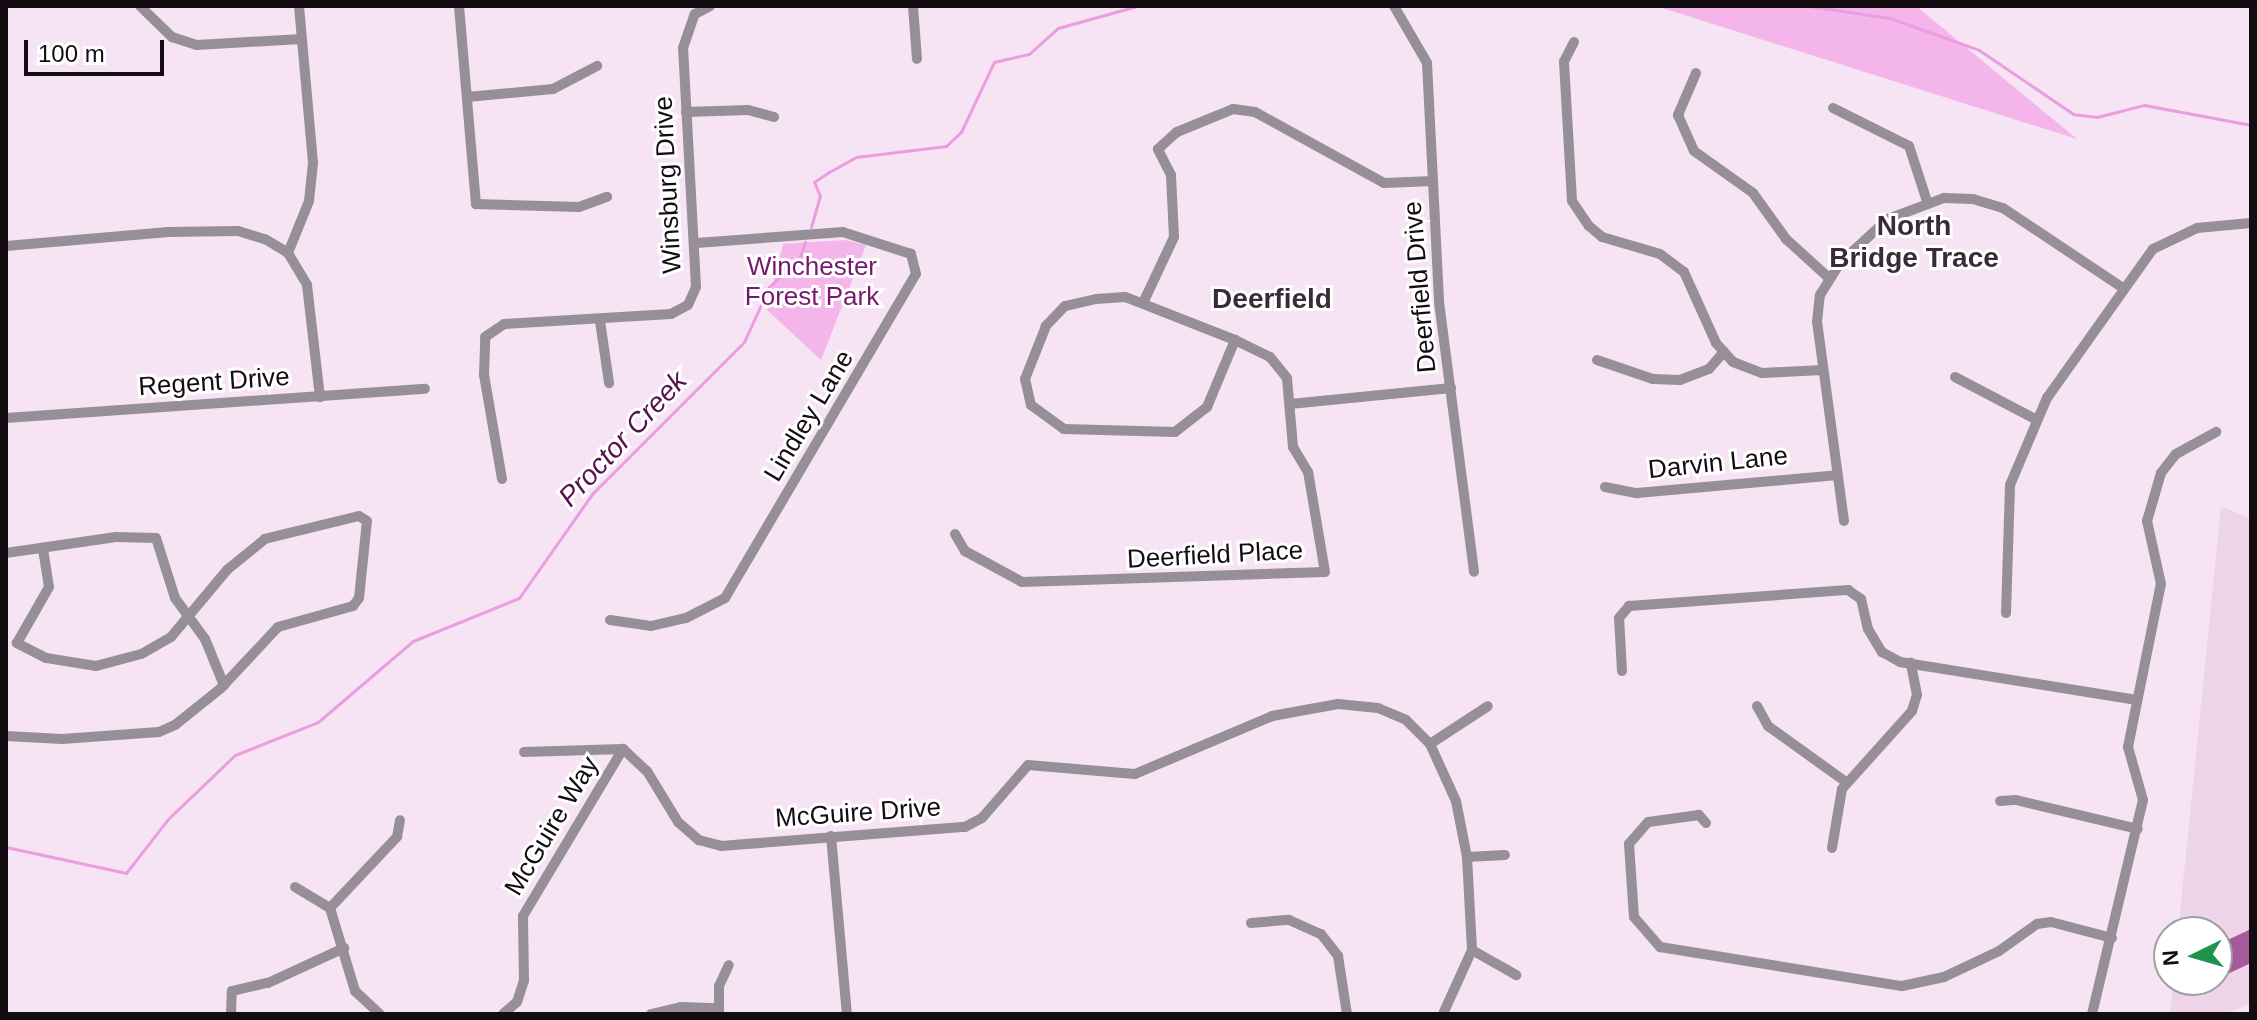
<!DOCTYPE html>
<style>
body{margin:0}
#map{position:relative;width:2257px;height:1020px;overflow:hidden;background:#f6e3f3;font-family:Helvetica,sans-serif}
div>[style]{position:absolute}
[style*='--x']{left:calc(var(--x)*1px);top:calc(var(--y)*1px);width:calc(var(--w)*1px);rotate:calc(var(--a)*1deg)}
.built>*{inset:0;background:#edd4e9}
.green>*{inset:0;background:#f4b5eb}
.stream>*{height:3px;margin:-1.5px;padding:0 1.5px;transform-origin:1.5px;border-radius:1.5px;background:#eb9de1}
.building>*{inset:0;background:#a45a9b}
.street>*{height:10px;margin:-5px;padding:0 5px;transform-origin:5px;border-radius:5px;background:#978f96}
span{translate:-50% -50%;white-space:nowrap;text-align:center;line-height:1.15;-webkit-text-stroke:6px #fff;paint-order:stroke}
.street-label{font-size:26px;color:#130d12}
.park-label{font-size:26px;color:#74196e}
.neighbourhood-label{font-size:28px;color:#392b37;font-weight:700}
.water-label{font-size:28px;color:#551050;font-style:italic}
.frame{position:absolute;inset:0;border:8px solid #130d12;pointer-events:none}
.north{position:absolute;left:2153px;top:916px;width:80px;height:80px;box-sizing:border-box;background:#fff;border:2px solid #a19ea0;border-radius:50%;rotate:265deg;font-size:22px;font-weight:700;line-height:32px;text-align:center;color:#130d12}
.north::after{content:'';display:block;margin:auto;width:28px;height:36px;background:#1f924c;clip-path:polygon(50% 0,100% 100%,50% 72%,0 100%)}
.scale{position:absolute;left:24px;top:40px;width:140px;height:36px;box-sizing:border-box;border:4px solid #130d12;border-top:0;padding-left:10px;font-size:24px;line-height:28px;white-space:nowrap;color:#130d12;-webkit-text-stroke:6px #fff;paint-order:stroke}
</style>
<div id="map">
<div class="built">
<i style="clip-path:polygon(2221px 506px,2251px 519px,2251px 1003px,2226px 1014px,2170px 1014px,2174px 980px,2217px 980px,2217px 932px,2178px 932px)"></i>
</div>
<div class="green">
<i style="clip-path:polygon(1656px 6px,1916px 6px,2077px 139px)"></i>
<i style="clip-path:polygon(845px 240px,866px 245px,821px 360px,767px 310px,783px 244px)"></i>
</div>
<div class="stream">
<i style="--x:1809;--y:6;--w:82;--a:8.4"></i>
<i style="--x:1890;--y:18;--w:95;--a:19.8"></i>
<i style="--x:1979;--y:50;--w:114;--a:34.2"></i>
<i style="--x:2073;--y:114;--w:24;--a:7"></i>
<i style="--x:2097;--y:117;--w:49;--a:-14.3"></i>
<i style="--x:2144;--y:105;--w:109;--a:10.6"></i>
<i style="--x:811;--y:227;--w:32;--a:-74"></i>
<i style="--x:820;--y:196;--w:15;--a:-113"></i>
<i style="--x:814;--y:182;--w:18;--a:-34"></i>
<i style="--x:829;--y:172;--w:31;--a:-29"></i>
<i style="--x:856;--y:157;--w:91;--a:-7"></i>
<i style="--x:946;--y:146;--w:21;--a:-43"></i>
<i style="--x:961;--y:132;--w:77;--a:-64.8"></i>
<i style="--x:994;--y:62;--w:36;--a:-13"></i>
<i style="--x:1029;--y:54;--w:39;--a:-42"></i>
<i style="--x:1058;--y:28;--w:82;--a:-15.6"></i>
<i style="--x:6;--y:847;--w:123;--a:12.2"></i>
<i style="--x:126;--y:873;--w:68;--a:-52.1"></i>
<i style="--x:168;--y:819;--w:93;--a:-43.7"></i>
<i style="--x:235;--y:755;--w:89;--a:-21.7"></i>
<i style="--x:318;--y:722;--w:125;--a:-40.5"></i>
<i style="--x:413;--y:641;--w:114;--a:-22.1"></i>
<i style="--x:519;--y:598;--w:127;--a:-54.9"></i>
<i style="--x:592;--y:494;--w:215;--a:-45"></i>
<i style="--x:744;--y:342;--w:60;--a:-65.6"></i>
<i style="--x:769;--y:287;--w:43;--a:-44.1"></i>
<i style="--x:800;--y:257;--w:16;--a:-72"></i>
</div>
<div class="building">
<i style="clip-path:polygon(2251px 929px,2251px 963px,2217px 979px,2217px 945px)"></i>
</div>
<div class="street">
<i style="--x:140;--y:6;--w:45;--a:44.1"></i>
<i style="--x:172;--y:37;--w:26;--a:18"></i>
<i style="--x:197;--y:45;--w:105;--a:-3.3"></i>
<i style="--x:459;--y:6;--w:199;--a:85.1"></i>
<i style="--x:476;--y:204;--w:103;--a:1.7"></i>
<i style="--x:579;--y:207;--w:30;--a:-20"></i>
<i style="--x:913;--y:6;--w:53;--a:85.7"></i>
<i style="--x:1394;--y:6;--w:66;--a:59.9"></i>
<i style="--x:1427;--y:63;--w:239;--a:87.1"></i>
<i style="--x:1439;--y:302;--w:272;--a:82.6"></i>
<i style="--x:1574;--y:42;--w:22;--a:117"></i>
<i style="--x:1564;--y:62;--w:139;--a:86.7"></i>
<i style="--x:1572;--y:201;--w:30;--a:56"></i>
<i style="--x:1589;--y:226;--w:17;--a:40"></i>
<i style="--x:1602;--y:237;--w:60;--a:16.3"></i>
<i style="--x:1660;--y:254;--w:30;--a:37"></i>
<i style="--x:1684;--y:272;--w:78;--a:65.7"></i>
<i style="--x:1716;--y:343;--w:25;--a:48"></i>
<i style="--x:1733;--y:362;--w:31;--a:21"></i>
<i style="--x:1762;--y:373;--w:61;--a:-2.8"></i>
<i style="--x:1696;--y:73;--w:46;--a:113.2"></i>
<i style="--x:1678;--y:115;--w:39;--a:66"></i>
<i style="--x:1694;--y:151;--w:72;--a:35.4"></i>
<i style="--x:1753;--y:193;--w:57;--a:54.3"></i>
<i style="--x:1786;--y:239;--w:58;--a:42.2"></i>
<i style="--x:467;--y:97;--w:86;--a:-5.3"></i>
<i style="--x:553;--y:89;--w:50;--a:-27.6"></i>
<i style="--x:1833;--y:108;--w:85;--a:26.6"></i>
<i style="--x:1909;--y:146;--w:61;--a:71.9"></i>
<i style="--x:686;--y:112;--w:62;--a:-1.8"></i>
<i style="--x:748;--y:110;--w:27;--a:15"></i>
<i style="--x:6;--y:246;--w:163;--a:-4.9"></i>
<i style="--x:168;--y:232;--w:70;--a:-0.8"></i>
<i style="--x:238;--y:231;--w:28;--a:17"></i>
<i style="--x:265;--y:239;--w:27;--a:31"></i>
<i style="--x:288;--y:253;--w:37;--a:59"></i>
<i style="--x:307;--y:285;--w:113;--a:83.4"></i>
<i style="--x:288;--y:253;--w:56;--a:-68"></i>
<i style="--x:309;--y:201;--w:38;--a:-84"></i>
<i style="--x:313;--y:163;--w:158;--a:-95.1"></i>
<i style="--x:1143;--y:303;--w:73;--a:-64.8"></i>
<i style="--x:1174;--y:237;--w:62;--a:-92.8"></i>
<i style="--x:1171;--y:175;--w:29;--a:-117"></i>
<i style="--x:1158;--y:149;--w:25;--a:-42"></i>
<i style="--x:1177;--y:132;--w:61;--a:-22.3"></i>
<i style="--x:1233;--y:109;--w:22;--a:8"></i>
<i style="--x:1255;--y:112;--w:147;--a:28.8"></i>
<i style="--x:1384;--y:183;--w:49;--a:-2.3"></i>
<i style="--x:600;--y:321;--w:63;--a:81.7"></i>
<i style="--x:1597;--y:360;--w:59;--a:18.7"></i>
<i style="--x:1653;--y:379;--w:27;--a:2"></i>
<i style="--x:1680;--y:380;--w:31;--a:-21"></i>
<i style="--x:1709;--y:369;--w:23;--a:-49"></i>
<i style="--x:1955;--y:377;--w:90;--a:27.7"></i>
<i style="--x:1290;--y:404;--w:162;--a:-5.7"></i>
<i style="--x:6;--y:418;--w:420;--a:-4"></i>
<i style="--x:502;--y:479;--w:106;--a:-99.8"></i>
<i style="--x:484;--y:375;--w:38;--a:-88"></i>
<i style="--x:485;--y:337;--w:23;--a:-34"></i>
<i style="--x:504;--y:324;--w:167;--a:-3.4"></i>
<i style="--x:671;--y:314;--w:19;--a:-28"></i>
<i style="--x:688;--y:305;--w:20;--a:-66"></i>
<i style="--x:696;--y:287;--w:239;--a:-93.1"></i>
<i style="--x:683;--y:48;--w:36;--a:-71"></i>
<i style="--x:695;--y:14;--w:17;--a:-28"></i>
<i style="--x:1605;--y:487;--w:33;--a:11"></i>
<i style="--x:1637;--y:493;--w:201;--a:-5.1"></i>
<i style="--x:1844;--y:521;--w:201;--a:-97.7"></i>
<i style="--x:1817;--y:322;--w:27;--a:-84"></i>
<i style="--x:1820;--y:295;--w:39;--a:-58"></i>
<i style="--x:1841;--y:262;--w:64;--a:-42.5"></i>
<i style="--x:1888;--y:219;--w:60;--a:-20.6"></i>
<i style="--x:1944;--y:198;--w:29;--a:2"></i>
<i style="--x:1973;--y:199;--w:31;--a:17"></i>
<i style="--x:2003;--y:208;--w:144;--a:33.7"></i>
<i style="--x:955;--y:534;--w:20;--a:60"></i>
<i style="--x:965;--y:551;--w:65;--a:28.5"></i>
<i style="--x:1022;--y:582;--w:303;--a:-1.9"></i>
<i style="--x:1325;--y:572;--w:101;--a:-99.6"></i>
<i style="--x:1308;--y:472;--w:29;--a:-121"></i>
<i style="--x:1293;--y:447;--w:69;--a:-95"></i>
<i style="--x:1287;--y:378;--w:27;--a:-129"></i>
<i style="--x:1270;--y:357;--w:39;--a:-154"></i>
<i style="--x:1235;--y:340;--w:118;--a:-158.6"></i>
<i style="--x:1125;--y:297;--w:29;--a:176"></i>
<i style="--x:1096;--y:299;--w:32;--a:167"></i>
<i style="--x:1065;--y:306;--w:28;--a:134"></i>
<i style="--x:1046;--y:326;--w:57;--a:111.6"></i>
<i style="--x:1025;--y:379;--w:27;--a:77"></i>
<i style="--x:1031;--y:405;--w:41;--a:36"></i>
<i style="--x:1064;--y:429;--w:111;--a:1.5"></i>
<i style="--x:1175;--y:432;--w:41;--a:-38"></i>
<i style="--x:1207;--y:407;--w:73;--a:-67.3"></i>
<i style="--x:6;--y:553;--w:111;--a:-8.3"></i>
<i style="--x:116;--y:537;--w:40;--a:1.4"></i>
<i style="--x:156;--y:538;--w:63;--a:72.4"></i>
<i style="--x:175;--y:598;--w:51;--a:53.8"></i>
<i style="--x:205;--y:639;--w:50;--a:67.6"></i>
<i style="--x:2006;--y:613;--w:128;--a:-88.2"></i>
<i style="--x:2010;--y:485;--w:95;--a:-67"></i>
<i style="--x:2047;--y:398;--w:183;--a:-54.6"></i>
<i style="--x:2153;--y:249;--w:49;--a:-25.5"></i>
<i style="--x:2197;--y:228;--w:54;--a:-5.3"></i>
<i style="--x:610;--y:620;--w:41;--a:8.3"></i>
<i style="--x:651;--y:626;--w:36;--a:-13"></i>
<i style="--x:686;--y:618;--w:44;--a:-27.1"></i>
<i style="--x:725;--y:598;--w:376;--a:-59.5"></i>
<i style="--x:916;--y:274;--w:21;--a:-104"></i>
<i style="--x:911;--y:254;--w:71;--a:-162.1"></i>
<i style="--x:843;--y:232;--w:147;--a:175.7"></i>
<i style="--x:1622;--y:671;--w:53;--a:-93.2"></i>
<i style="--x:1619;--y:618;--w:16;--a:-50"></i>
<i style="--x:1629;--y:606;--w:220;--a:-4.2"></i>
<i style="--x:1848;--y:590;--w:16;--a:35"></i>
<i style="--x:1861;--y:599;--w:31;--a:77"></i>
<i style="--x:1868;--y:629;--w:27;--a:59"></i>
<i style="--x:1882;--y:652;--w:21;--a:29"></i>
<i style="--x:1900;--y:662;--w:240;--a:9.1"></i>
<i style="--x:1757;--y:706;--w:23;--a:61"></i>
<i style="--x:1768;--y:726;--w:96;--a:35.7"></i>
<i style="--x:6;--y:736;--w:56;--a:3.1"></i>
<i style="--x:62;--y:739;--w:97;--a:-4.1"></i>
<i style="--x:159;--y:732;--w:17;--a:-24"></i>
<i style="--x:175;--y:725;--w:59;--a:-38.8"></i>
<i style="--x:221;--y:688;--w:83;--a:-46.9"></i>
<i style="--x:278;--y:627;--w:78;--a:-15.6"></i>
<i style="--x:353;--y:606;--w:10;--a:-53"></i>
<i style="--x:359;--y:598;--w:77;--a:-84.1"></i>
<i style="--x:367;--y:521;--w:9;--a:-148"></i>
<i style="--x:359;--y:516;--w:97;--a:166.3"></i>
<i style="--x:265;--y:539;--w:49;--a:140.8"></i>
<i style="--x:227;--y:570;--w:87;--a:129.9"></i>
<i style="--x:171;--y:637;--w:34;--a:150"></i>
<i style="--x:141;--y:654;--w:47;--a:165.1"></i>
<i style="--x:96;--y:666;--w:51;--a:-170.9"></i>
<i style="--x:46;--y:658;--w:33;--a:-153"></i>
<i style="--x:17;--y:643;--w:64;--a:-60.3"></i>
<i style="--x:49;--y:587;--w:37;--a:-99"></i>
<i style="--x:1430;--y:744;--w:69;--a:-33.2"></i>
<i style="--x:524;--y:752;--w:99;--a:-1.7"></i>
<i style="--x:623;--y:749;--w:33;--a:43"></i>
<i style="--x:647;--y:771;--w:60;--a:58.7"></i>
<i style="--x:678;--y:822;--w:28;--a:41"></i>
<i style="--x:699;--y:840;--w:23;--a:15"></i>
<i style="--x:721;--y:846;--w:245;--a:-4.5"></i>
<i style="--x:965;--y:827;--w:19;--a:-28"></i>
<i style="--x:982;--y:818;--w:70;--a:-49"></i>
<i style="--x:1028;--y:765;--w:107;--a:4.8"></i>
<i style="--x:1135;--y:774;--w:149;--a:-22.9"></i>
<i style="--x:1272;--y:716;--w:67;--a:-10.3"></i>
<i style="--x:1338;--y:704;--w:40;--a:5.7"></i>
<i style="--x:1378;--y:708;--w:30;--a:23"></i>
<i style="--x:1406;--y:720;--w:34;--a:45"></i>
<i style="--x:1430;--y:744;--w:63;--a:65.5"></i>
<i style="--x:1456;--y:801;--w:57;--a:78.9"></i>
<i style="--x:1467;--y:857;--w:93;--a:86.9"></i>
<i style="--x:1472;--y:950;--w:70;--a:114.4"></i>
<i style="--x:2000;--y:801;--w:16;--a:-4"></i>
<i style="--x:2016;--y:800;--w:125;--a:13.4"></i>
<i style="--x:1706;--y:823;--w:11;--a:-131"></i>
<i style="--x:1699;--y:815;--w:51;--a:172.2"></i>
<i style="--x:1648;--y:822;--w:29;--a:131"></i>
<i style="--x:1629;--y:844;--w:73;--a:86.1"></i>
<i style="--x:1634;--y:917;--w:40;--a:49"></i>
<i style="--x:1660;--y:947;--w:245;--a:9.2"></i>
<i style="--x:1902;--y:986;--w:43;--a:-12.1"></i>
<i style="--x:1944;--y:977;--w:61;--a:-25.3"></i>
<i style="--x:1999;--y:951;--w:47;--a:-35.4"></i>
<i style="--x:2037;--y:924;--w:14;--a:-8"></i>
<i style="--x:2051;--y:922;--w:63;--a:14.7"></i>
<i style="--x:831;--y:836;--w:179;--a:84.9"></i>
<i style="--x:1832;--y:848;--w:60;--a:-80.4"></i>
<i style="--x:1842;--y:789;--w:105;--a:-48.1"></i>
<i style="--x:1912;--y:711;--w:17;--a:-73"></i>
<i style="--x:1917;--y:695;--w:33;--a:-101"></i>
<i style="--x:1467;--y:857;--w:38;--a:-3"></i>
<i style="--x:295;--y:887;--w:41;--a:31"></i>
<i style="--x:330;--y:908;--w:87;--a:73.2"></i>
<i style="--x:355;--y:991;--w:34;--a:43"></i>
<i style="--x:330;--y:908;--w:98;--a:-46.7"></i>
<i style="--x:397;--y:837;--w:17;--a:-80"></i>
<i style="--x:1251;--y:923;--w:38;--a:-5"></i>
<i style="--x:1289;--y:920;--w:35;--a:24"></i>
<i style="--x:1321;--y:934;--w:28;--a:52"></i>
<i style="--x:1338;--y:956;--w:59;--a:81.2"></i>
<i style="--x:1472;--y:950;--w:51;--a:29.6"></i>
<i style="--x:719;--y:1012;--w:26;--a:-90"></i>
<i style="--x:719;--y:986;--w:23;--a:-65"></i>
<i style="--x:231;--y:1014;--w:23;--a:-88"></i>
<i style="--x:232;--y:991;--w:37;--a:-13"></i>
<i style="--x:268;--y:983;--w:84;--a:-24.7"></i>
<i style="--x:503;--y:1014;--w:18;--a:-41"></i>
<i style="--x:517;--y:1002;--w:22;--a:-72"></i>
<i style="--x:524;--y:981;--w:65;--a:-90.9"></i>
<i style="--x:523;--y:916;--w:195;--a:-59.1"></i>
<i style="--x:651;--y:1014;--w:31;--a:-13"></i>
<i style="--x:681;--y:1007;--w:37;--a:2"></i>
<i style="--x:2092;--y:1014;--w:220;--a:-76.6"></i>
<i style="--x:2143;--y:800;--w:55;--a:-105.8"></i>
<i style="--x:2128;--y:747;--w:166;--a:-78.6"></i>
<i style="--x:2161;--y:584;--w:65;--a:-102.5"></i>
<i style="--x:2147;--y:521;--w:50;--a:-73.7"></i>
<i style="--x:2161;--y:473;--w:24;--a:-52"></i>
<i style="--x:2176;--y:454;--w:46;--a:-28.8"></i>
</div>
<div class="street-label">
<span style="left:668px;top:185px;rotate:-93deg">Winsburg Drive</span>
<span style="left:1420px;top:287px;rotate:-95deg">Deerfield Drive</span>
<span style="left:214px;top:382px;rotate:-4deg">Regent Drive</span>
<span style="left:809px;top:416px;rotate:-59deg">Lindley Lane</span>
<span style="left:1718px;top:463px;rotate:-6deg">Darvin Lane</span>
<span style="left:1215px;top:555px;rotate:-3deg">Deerfield Place</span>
<span style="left:858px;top:813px;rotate:-4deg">McGuire Drive</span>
<span style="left:552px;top:826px;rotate:-59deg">McGuire Way</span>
</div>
<div class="park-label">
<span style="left:812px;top:282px">Winchester<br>Forest Park</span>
</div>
<div class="neighbourhood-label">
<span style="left:1914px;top:242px">North<br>Bridge Trace</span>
<span style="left:1272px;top:299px">Deerfield</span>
</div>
<div class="water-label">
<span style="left:623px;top:439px;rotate:-47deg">Proctor Creek</span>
</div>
<div class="frame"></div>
<div class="north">N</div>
<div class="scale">100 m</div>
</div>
